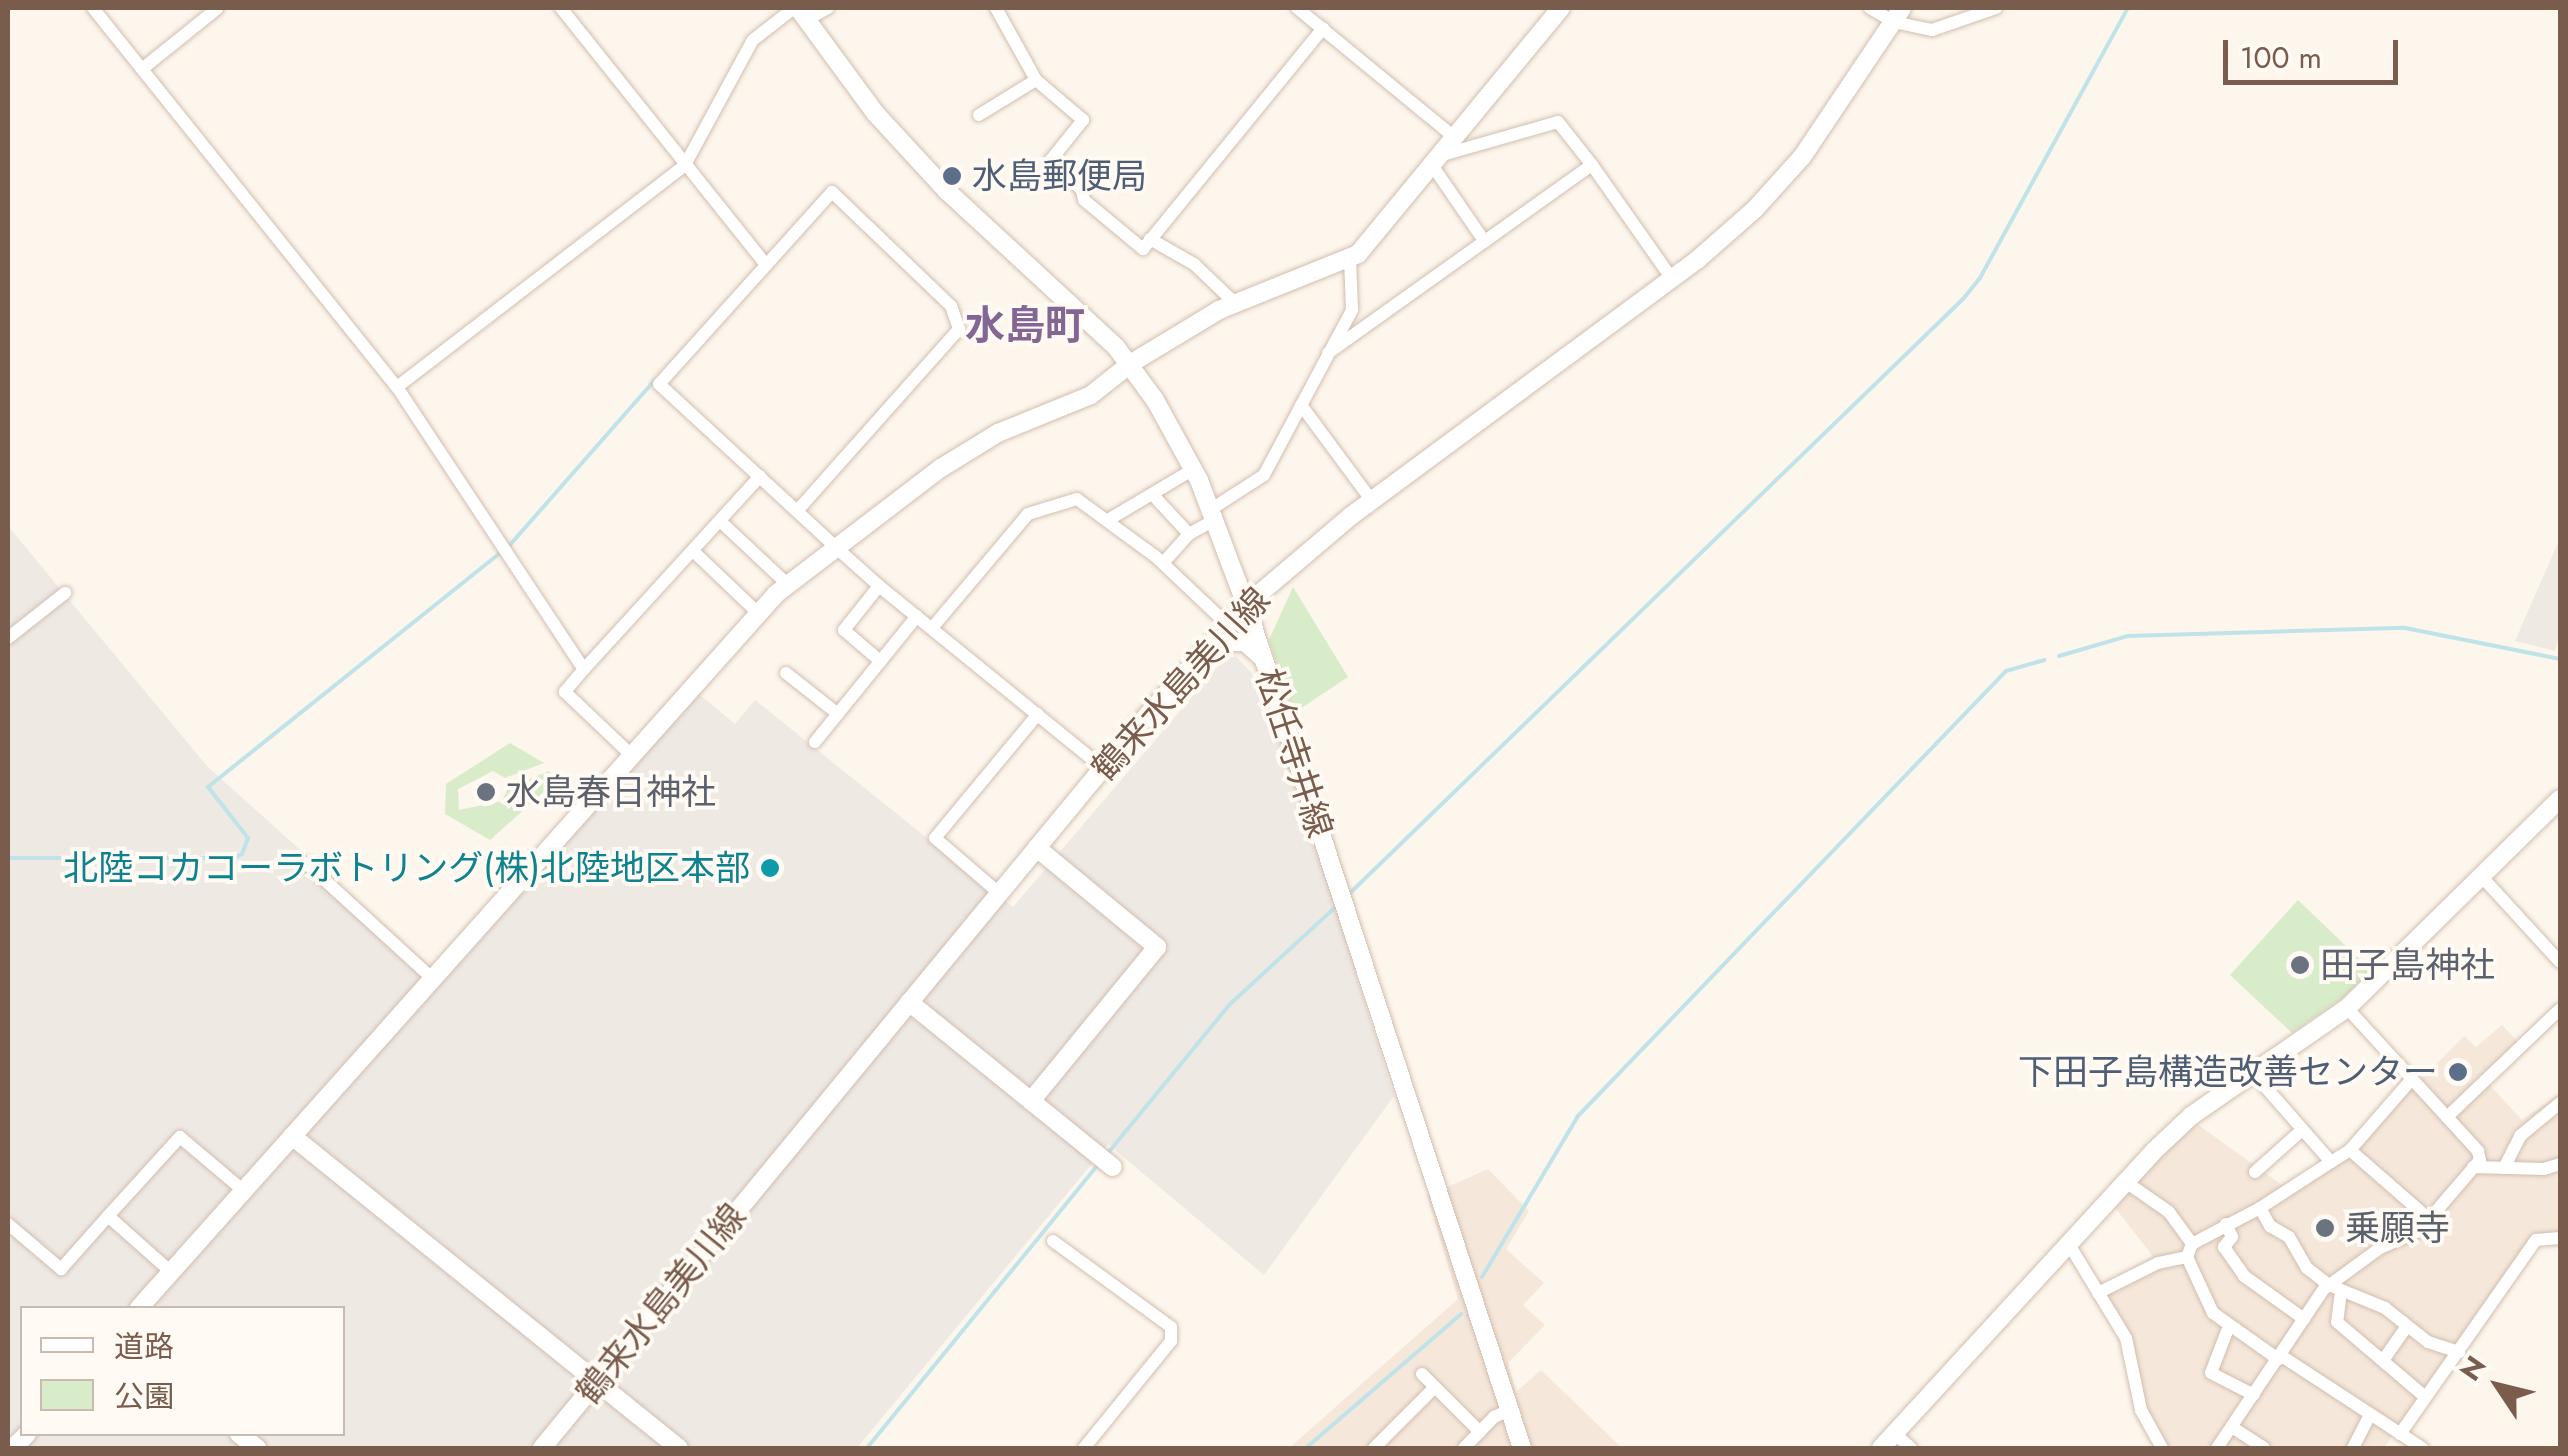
<!DOCTYPE html>
<meta charset="utf-8">
<style>
body{margin:0}
#map{position:relative;width:2568px;height:1456px;overflow:hidden;background:#fdf6ec;font-family:Jost,"Noto Sans JP",sans-serif}
div>[style]{position:absolute}
[style*='--x']{left:calc(var(--x)*1px);top:calc(var(--y)*1px);width:calc(var(--w)*1px);rotate:calc(var(--a)*1deg)}
.residential>*{inset:0;background:#f5e8da}
.industrial>*{inset:0;background:#efe9e4}
.green>*{inset:0;background:#d8ecc9}
.stream>*{height:4px;margin:-2px;padding:0 2px;transform-origin:2px;border-radius:2px;background:#bfe3e8}
.roads{filter:drop-shadow(0 0 2px #d1beb0) drop-shadow(0 0 2px #d1beb0)}
.minor>*{height:12px;margin:-6px;padding:0 6px;transform-origin:6px;border-radius:6px;background:#fff}
.tertiary>*{height:18px;margin:-9px;padding:0 9px;transform-origin:9px;border-radius:9px;background:#fff}
.secondary>*{height:18px;margin:-9px;padding:0 9px;transform-origin:9px;border-radius:9px;background:#fff}
.dots>*{width:28px;height:28px;translate:-50% -50%;box-sizing:border-box;border:5px solid #fffaf3;border-radius:50%}
span{translate:-50% -50%;white-space:nowrap;text-align:center;line-height:1.15;-webkit-text-stroke:8px #fffaf3;paint-order:stroke}
.service-label{font-size:35px;color:#4e5e75}
.left{translate:0 -50%;text-align:left}
.right{translate:-100% -50%;text-align:right}
.street-label{font-size:35px;color:#7a5c4d}
.worship-label{font-size:35px;color:#5b616d}
.culture-label{font-size:35px;color:#0d838f}
.quarter-label{font-size:40px;color:#846695;font-weight:700}
.frame{position:absolute;inset:0;border:10px solid #7a5c4d;pointer-events:none}
.legend{position:absolute;left:20px;top:1306px;width:325px;height:130px;box-sizing:border-box;background:#fffaf3;border:2px solid #cabbb1;margin:0;padding:12px 18px;list-style:none;font-size:30px;color:#7a5c4d}
.legend li{display:flex;align-items:center;gap:20px;height:50px}
.legend b{width:50px;border:2px solid #cabbb1}
.north{position:absolute;left:2448px;top:1336px;width:100px;height:100px;-webkit-text-stroke:8px #fffaf3;paint-order:stroke;rotate:305deg;font-size:28px;font-weight:700;line-height:40px;text-align:center;color:#7a5c4d}
.north::after{content:'';display:block;margin:auto;width:35px;height:45px;background:#7a5c4d;clip-path:polygon(50% 0,100% 100%,50% 72%,0 100%)}
.scale{position:absolute;left:2223px;top:40px;width:175px;height:45px;box-sizing:border-box;border:5px solid #7a5c4d;border-top:0;padding-left:12px;font-size:30px;line-height:35px;white-space:nowrap;color:#7a5c4d;-webkit-text-stroke:8px #fffaf3;paint-order:stroke}
</style>
<div id="map">
<div class="residential">
<i style="clip-path:polygon(2502px 1025px,2521px 1045px,2487px 1082px,2522px 1120px,2560px 1093px,2560px 1234px,2533px 1237px,2384px 1448px,2153px 1448px,2161px 1437px,2146px 1411px,2139px 1379px,2099px 1291px,2158px 1263px,2113px 1205px,2164px 1149px,2197px 1124px,2286px 1188px,2350px 1150px,2464px 1036px,2476px 1047px)"></i>
<i style="clip-path:polygon(1488px 1169px,1529px 1211px,1506px 1249px,1544px 1283px,1523px 1305px,1545px 1325px,1508px 1363px,1516px 1392px,1541px 1370px,1622px 1448px,1289px 1448px,1458px 1299px,1427px 1196px)"></i>
</div>
<div class="industrial">
<i style="clip-path:polygon(evenodd,8px 526px,207px 766px,439px 975px,699px 694px,735px 724px,755px 700px,1013px 907px,1231px 651px,1258px 680px,1287px 752px,1394px 1096px,1264px 1275px,1108px 1144px,857px 1448px,8px 1448px,8px 526px,22px 1308px,342px 1308px,342px 1434px,22px 1434px,22px 1308px)"></i>
<i style="clip-path:polygon(2560px 538px,2560px 632px,2555px 651px,2515px 641px)"></i>
</div>
<div class="green">
<i style="clip-path:polygon(1293px 587px,1348px 677px,1294px 713px,1269px 640px)"></i>
<i style="clip-path:polygon(510px 743px,544px 763px,505px 778px,493px 771px,458px 789px,459px 810px,502px 801px,508px 788px,549px 771px,556px 781px,490px 840px,445px 814px,446px 784px)"></i>
<i style="clip-path:polygon(2298px 900px,2371px 970px,2345px 996px,2292px 1033px,2230px 975px)"></i>
</div>
<div class="stream">
<i style="--x:509;--y:546;--w:220;--a:-48.7"></i>
<i style="--x:2059;--y:656;--w:72;--a:-16.2"></i>
<i style="--x:2128;--y:636;--w:277;--a:-1.7"></i>
<i style="--x:2405;--y:628;--w:158;--a:11.3"></i>
<i style="--x:8;--y:858;--w:226;--a:0"></i>
<i style="--x:234;--y:858;--w:9;--a:-27"></i>
<i style="--x:242;--y:854;--w:17;--a:-69"></i>
<i style="--x:248;--y:838;--w:65;--a:-128.1"></i>
<i style="--x:208;--y:787;--w:373;--a:-38.7"></i>
<i style="--x:1349;--y:894;--w:855;--a:-44.1"></i>
<i style="--x:1963;--y:299;--w:27;--a:-51"></i>
<i style="--x:1980;--y:278;--w:308;--a:-61.3"></i>
<i style="--x:1108;--y:1153;--w:191;--a:-50.7"></i>
<i style="--x:1229;--y:1005;--w:149;--a:-42.6"></i>
<i style="--x:1482;--y:1277;--w:187;--a:-59.2"></i>
<i style="--x:1578;--y:1116;--w:617;--a:-46.12"></i>
<i style="--x:2006;--y:671;--w:40;--a:-16"></i>
<i style="--x:867;--y:1448;--w:367;--a:-50.8"></i>
<i style="--x:1306;--y:1448;--w:205;--a:-40.8"></i>
</div>
<div class="roads">
<div class="minor">
<i style="--x:93;--y:8;--w:486;--a:51.3"></i>
<i style="--x:397;--y:387;--w:338;--a:56.5"></i>
<i style="--x:584;--y:669;--w:30;--a:130"></i>
<i style="--x:565;--y:692;--w:90;--a:43.6"></i>
<i style="--x:561;--y:8;--w:329;--a:51.4"></i>
<i style="--x:996;--y:8;--w:82;--a:60.9"></i>
<i style="--x:1036;--y:80;--w:62;--a:40.4"></i>
<i style="--x:1083;--y:120;--w:53;--a:128.8"></i>
<i style="--x:1050;--y:161;--w:43;--a:42.2"></i>
<i style="--x:1082;--y:190;--w:10;--a:79"></i>
<i style="--x:1084;--y:200;--w:77;--a:39.7"></i>
<i style="--x:1143;--y:249;--w:285;--a:-50.8"></i>
<i style="--x:1297;--y:8;--w:203;--a:39.4"></i>
<i style="--x:1870;--y:8;--w:28;--a:30"></i>
<i style="--x:1894;--y:22;--w:39;--a:12"></i>
<i style="--x:1932;--y:30;--w:68;--a:-19"></i>
<i style="--x:806;--y:20;--w:25;--a:-29"></i>
<i style="--x:142;--y:69;--w:97;--a:-38.8"></i>
<i style="--x:979;--y:115;--w:67;--a:-31.6"></i>
<i style="--x:1432;--y:165;--w:93;--a:55.5"></i>
<i style="--x:1592;--y:165;--w:139;--a:54.9"></i>
<i style="--x:1150;--y:239;--w:51;--a:29.6"></i>
<i style="--x:1194;--y:264;--w:57;--a:43.6"></i>
<i style="--x:1328;--y:353;--w:324;--a:-35.5"></i>
<i style="--x:1592;--y:165;--w:55;--a:-128.3"></i>
<i style="--x:1558;--y:122;--w:124;--a:164.1"></i>
<i style="--x:397;--y:387;--w:364;--a:-37.6"></i>
<i style="--x:685;--y:165;--w:142;--a:-61.5"></i>
<i style="--x:753;--y:40;--w:52;--a:-38"></i>
<i style="--x:1301;--y:405;--w:119;--a:53.5"></i>
<i style="--x:1152;--y:494;--w:54;--a:47.2"></i>
<i style="--x:1210;--y:510;--w:64;--a:-32.9"></i>
<i style="--x:1264;--y:475;--w:187;--a:-61.9"></i>
<i style="--x:1352;--y:310;--w:53;--a:-92.2"></i>
<i style="--x:797;--y:511;--w:244;--a:-48.3"></i>
<i style="--x:959;--y:329;--w:24;--a:-109"></i>
<i style="--x:951;--y:306;--w:165;--a:-136.2"></i>
<i style="--x:832;--y:192;--w:258;--a:132"></i>
<i style="--x:659;--y:384;--w:233;--a:42.7"></i>
<i style="--x:830;--y:542;--w:66;--a:41.9"></i>
<i style="--x:879;--y:586;--w:289;--a:39.1"></i>
<i style="--x:1108;--y:520;--w:100;--a:-30.7"></i>
<i style="--x:720;--y:521;--w:92;--a:43.2"></i>
<i style="--x:693;--y:551;--w:90;--a:43.6"></i>
<i style="--x:1163;--y:563;--w:39;--a:-48"></i>
<i style="--x:1189;--y:534;--w:29;--a:-29"></i>
<i style="--x:879;--y:586;--w:56;--a:128.5"></i>
<i style="--x:844;--y:630;--w:48;--a:40.7"></i>
<i style="--x:932;--y:628;--w:149;--a:-49.9"></i>
<i style="--x:1028;--y:514;--w:51;--a:-17"></i>
<i style="--x:1077;--y:499;--w:97;--a:36.2"></i>
<i style="--x:1155;--y:556;--w:100;--a:43.4"></i>
<i style="--x:8;--y:638;--w:73;--a:-38.3"></i>
<i style="--x:584;--y:669;--w:261;--a:-47.6"></i>
<i style="--x:786;--y:673;--w:66;--a:38.3"></i>
<i style="--x:815;--y:742;--w:162;--a:-51"></i>
<i style="--x:306;--y:863;--w:171;--a:42.4"></i>
<i style="--x:2482;--y:877;--w:115;--a:47.5"></i>
<i style="--x:999;--y:893;--w:84;--a:-139.3"></i>
<i style="--x:935;--y:838;--w:161;--a:-50.3"></i>
<i style="--x:2254;--y:1074;--w:117;--a:48.8"></i>
<i style="--x:2331;--y:1162;--w:22;--a:-32"></i>
<i style="--x:2350;--y:1150;--w:94;--a:-48.9"></i>
<i style="--x:2447;--y:1117;--w:156;--a:-43.7"></i>
<i style="--x:2350;--y:1150;--w:108;--a:41.2"></i>
<i style="--x:2331;--y:1162;--w:85;--a:147.1"></i>
<i style="--x:2260;--y:1208;--w:21;--a:61"></i>
<i style="--x:2270;--y:1226;--w:22;--a:30"></i>
<i style="--x:2289;--y:1237;--w:36;--a:60"></i>
<i style="--x:2307;--y:1268;--w:28;--a:38"></i>
<i style="--x:2329;--y:1285;--w:61;--a:22.3"></i>
<i style="--x:2385;--y:1308;--w:55;--a:38.3"></i>
<i style="--x:2428;--y:1342;--w:33;--a:18"></i>
<i style="--x:2473;--y:1167;--w:71;--a:1.6"></i>
<i style="--x:2544;--y:1169;--w:17;--a:-17"></i>
<i style="--x:2504;--y:1168;--w:36;--a:-63"></i>
<i style="--x:2520;--y:1136;--w:52;--a:-39.5"></i>
<i style="--x:2255;--y:1172;--w:63;--a:-41.8"></i>
<i style="--x:2126;--y:1182;--w:52;--a:34.9"></i>
<i style="--x:2169;--y:1212;--w:39;--a:54"></i>
<i style="--x:108;--y:1216;--w:107;--a:-47.7"></i>
<i style="--x:180;--y:1137;--w:84;--a:40.2"></i>
<i style="--x:8;--y:1224;--w:70;--a:40.3"></i>
<i style="--x:61;--y:1269;--w:71;--a:-48.4"></i>
<i style="--x:108;--y:1216;--w:84;--a:41.6"></i>
<i style="--x:2226;--y:1224;--w:14;--a:65"></i>
<i style="--x:2232;--y:1237;--w:13;--a:129"></i>
<i style="--x:2224;--y:1247;--w:35;--a:55"></i>
<i style="--x:2244;--y:1276;--w:74;--a:35.6"></i>
<i style="--x:1053;--y:1241;--w:146;--a:36.1"></i>
<i style="--x:1171;--y:1327;--w:14;--a:90"></i>
<i style="--x:1171;--y:1341;--w:138;--a:129.1"></i>
<i style="--x:2070;--y:1246;--w:108;--a:58.7"></i>
<i style="--x:2126;--y:1338;--w:74;--a:78.2"></i>
<i style="--x:2141;--y:1410;--w:43;--a:61.1"></i>
<i style="--x:2187;--y:1257;--w:62;--a:65.1"></i>
<i style="--x:2213;--y:1313;--w:80;--a:35.3"></i>
<i style="--x:2341;--y:1291;--w:31;--a:97"></i>
<i style="--x:2337;--y:1322;--w:116;--a:40.4"></i>
<i style="--x:2098;--y:1293;--w:67;--a:-26.6"></i>
<i style="--x:2158;--y:1263;--w:30;--a:-12"></i>
<i style="--x:2187;--y:1257;--w:14;--a:-69"></i>
<i style="--x:2192;--y:1244;--w:77;--a:-27.9"></i>
<i style="--x:2229;--y:1326;--w:50;--a:111"></i>
<i style="--x:2211;--y:1373;--w:48;--a:27.1"></i>
<i style="--x:2280;--y:1355;--w:170;--a:33.2"></i>
<i style="--x:2384;--y:1359;--w:39;--a:-55"></i>
<i style="--x:1422;--y:1374;--w:82;--a:45"></i>
<i style="--x:2232;--y:1427;--w:38;--a:33"></i>
<i style="--x:1895;--y:1434;--w:21;--a:41"></i>
<i style="--x:2400;--y:1434;--w:237;--a:-55"></i>
<i style="--x:2536;--y:1240;--w:24;--a:-5"></i>
<i style="--x:1374;--y:1448;--w:86;--a:-45"></i>
<i style="--x:1464;--y:1448;--w:43;--a:-45.9"></i>
<i style="--x:1494;--y:1417;--w:17;--a:-25"></i>
<i style="--x:2217;--y:1448;--w:192;--a:-56.1"></i>
<i style="--x:2324;--y:1289;--w:69;--a:-36.2"></i>
<i style="--x:2380;--y:1248;--w:44;--a:-24.2"></i>
<i style="--x:2420;--y:1230;--w:92;--a:-49.4"></i>
<i style="--x:2480;--y:1160;--w:9;--a:-103"></i>
<i style="--x:2478;--y:1151;--w:194;--a:-132.5"></i>
<i style="--x:2353;--y:1448;--w:36;--a:-63"></i>
</div>
<div class="tertiary">
<i style="--x:909;--y:1002;--w:262;--a:39"></i>
<i style="--x:1031;--y:1101;--w:199;--a:-50.7"></i>
<i style="--x:1157;--y:947;--w:156;--a:-140.5"></i>
<i style="--x:292;--y:1136;--w:497;--a:38.9"></i>
<i style="--x:139;--y:1308;--w:957;--a:-48.26"></i>
<i style="--x:776;--y:594;--w:208;--a:-37.4"></i>
<i style="--x:941;--y:468;--w:67;--a:-31.6"></i>
<i style="--x:998;--y:433;--w:100;--a:-22.2"></i>
<i style="--x:1091;--y:395;--w:50;--a:-38.5"></i>
<i style="--x:1130;--y:364;--w:104;--a:-31.2"></i>
<i style="--x:1219;--y:310;--w:150;--a:-21.9"></i>
<i style="--x:1358;--y:254;--w:319;--a:-50.5"></i>
<i style="--x:239;--y:1434;--w:23;--a:38"></i>
<i style="--x:13;--y:1448;--w:20;--a:-45"></i>
<i style="--x:1881;--y:1448;--w:403;--a:-47.4"></i>
<i style="--x:2154;--y:1151;--w:51;--a:-43.4"></i>
<i style="--x:2191;--y:1116;--w:190;--a:-34.7"></i>
<i style="--x:2347;--y:1008;--w:298;--a:-44.5"></i>
</div>
<div class="secondary">
<i style="--x:798;--y:8;--w:132;--a:53.7"></i>
<i style="--x:876;--y:114;--w:105;--a:47.3"></i>
<i style="--x:947;--y:191;--w:230;--a:42.7"></i>
<i style="--x:1116;--y:347;--w:66;--a:53.7"></i>
<i style="--x:1155;--y:400;--w:91;--a:61.2"></i>
<i style="--x:1199;--y:480;--w:134;--a:69.4"></i>
<i style="--x:1246;--y:605;--w:887;--a:71.87"></i>
<i style="--x:1213;--y:642;--w:32;--a:0"></i>
<i style="--x:1245;--y:642;--w:24;--a:42"></i>
<i style="--x:542;--y:1448;--w:932;--a:-50.49"></i>
<i style="--x:1135;--y:729;--w:166;--a:-48.2"></i>
<i style="--x:1246;--y:605;--w:138;--a:-40.3"></i>
<i style="--x:1351;--y:516;--w:430;--a:-36.5"></i>
<i style="--x:1697;--y:260;--w:77;--a:-41.3"></i>
<i style="--x:1755;--y:209;--w:70;--a:-47.9"></i>
<i style="--x:1802;--y:157;--w:179;--a:-56.1"></i>
</div>
</div>
<div class="dots">
<i style="left:952px;top:176px;background:#5c6f8a"></i>
<i style="left:486px;top:792px;background:#6b7280"></i>
<i style="left:770px;top:868px;background:#0f9aa8"></i>
<i style="left:2300px;top:965px;background:#6b7280"></i>
<i style="left:2458px;top:1072px;background:#5c6f8a"></i>
<i style="left:2325px;top:1228px;background:#6b7280"></i>
</div>
<div class="service-label">
<span class="left" style="left:972px;top:176px">水島郵便局</span>
<span class="right" style="left:2438px;top:1072px">下田子島構造改善センター</span>
</div>
<div class="street-label">
<span style="left:1181px;top:684px;rotate:-48deg">鶴来水島美川線</span>
<span style="left:1294px;top:753px;rotate:72deg">松任寺井線</span>
<span style="left:661px;top:1304px;rotate:-51deg">鶴来水島美川線</span>
</div>
<div class="worship-label">
<span class="left" style="left:506px;top:792px">水島春日神社</span>
<span class="left" style="left:2320px;top:965px">田子島神社</span>
<span class="left" style="left:2345px;top:1228px">乗願寺</span>
</div>
<div class="culture-label">
<span class="right" style="left:750px;top:868px">北陸コカコーラボトリング(株)北陸地区本部</span>
</div>
<div class="quarter-label">
<span style="left:1025px;top:325px">水島町</span>
</div>
<div class="frame"></div>
<ul class="legend">
<li><b style="height:12px;background:#fff"></b>道路</li>
<li><b style="height:28px;background:#d8ecc9"></b>公園</li>
</ul>
<div class="north">N</div>
<div class="scale">100 m</div>
</div>
